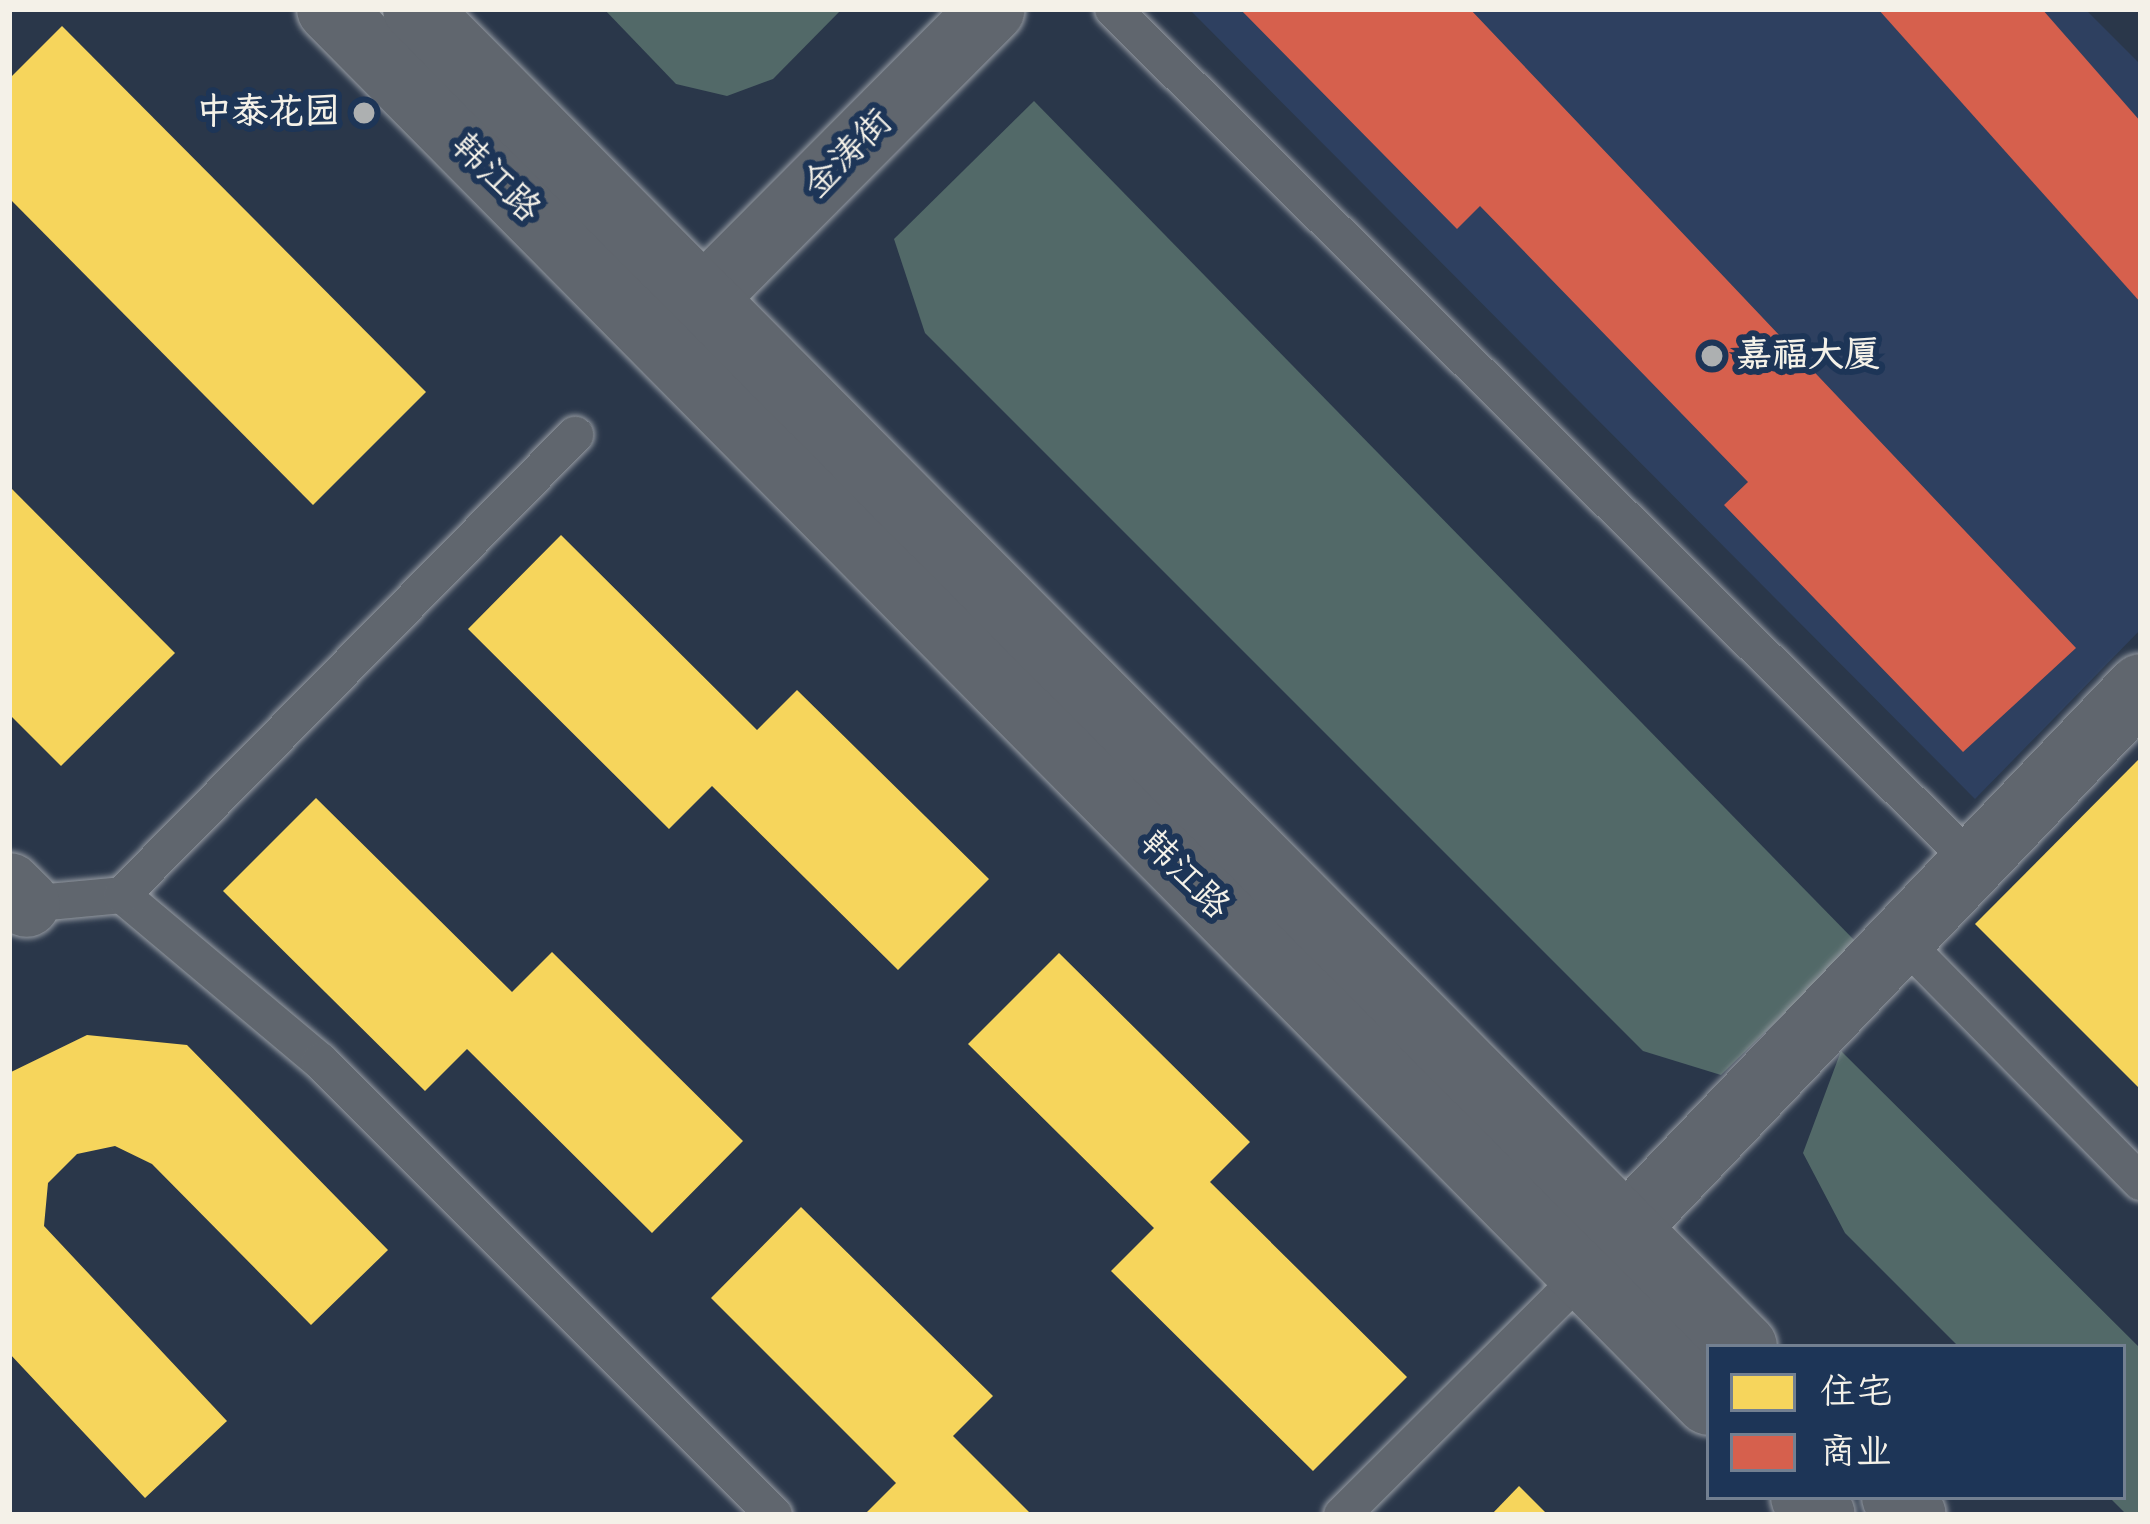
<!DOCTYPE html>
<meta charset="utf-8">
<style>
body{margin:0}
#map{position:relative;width:2150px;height:1524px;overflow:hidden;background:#2a374a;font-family:"Architects Daughter","LXGW WenKai TC",sans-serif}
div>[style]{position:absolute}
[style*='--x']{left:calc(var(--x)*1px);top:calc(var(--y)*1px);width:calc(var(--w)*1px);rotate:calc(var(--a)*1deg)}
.built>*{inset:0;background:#2e4060}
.green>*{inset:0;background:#526968}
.homes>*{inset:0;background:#f6d55c}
.shops>*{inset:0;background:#d6604d}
.roads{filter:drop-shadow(0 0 3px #979ca3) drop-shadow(0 0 3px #979ca3)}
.service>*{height:36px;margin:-18px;padding:0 18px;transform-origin:18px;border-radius:18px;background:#60666e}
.minor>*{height:66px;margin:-33px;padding:0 33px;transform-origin:33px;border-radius:33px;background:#60666e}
.tertiary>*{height:66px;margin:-33px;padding:0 33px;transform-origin:33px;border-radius:33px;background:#60666e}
.dots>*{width:33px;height:33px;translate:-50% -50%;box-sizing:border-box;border:6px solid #1d3557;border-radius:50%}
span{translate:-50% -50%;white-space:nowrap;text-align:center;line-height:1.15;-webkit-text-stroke:12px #1d3557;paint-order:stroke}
.poi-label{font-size:36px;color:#f4f1e8;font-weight:700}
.right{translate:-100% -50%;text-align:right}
.left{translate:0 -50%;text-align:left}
.street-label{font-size:36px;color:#f4f1e8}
.frame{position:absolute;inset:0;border:12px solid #f4f1e8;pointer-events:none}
.legend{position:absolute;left:1706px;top:1344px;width:420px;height:156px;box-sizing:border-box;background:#1d3557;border:3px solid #738091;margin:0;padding:15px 21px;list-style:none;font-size:36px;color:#f4f1e8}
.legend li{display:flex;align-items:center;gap:24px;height:60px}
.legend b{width:60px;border:3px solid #738091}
</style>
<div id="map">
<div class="built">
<i style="clip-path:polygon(1189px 9px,2085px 9px,2141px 65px,2141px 629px,1975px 799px)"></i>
</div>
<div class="green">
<i style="clip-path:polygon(604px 9px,842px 9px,773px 79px,727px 96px,676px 84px)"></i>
<i style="clip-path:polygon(1034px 101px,1857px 943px,1721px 1075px,1643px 1051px,925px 333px,894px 239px)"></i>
<i style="clip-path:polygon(1841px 1051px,2141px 1349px,2141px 1515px,2127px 1515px,2109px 1497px,2123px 1497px,2123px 1347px,1959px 1347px,1845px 1233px,1803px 1153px)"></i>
</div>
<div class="homes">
<i style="clip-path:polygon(62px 26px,426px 392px,313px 505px,9px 198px,9px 79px)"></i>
<i style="clip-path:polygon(9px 486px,175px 653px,61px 766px,9px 714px)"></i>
<i style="clip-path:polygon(561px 535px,757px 730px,797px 690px,989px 879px,898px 970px,712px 786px,669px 829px,468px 629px)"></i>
<i style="clip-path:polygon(2141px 757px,2141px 1090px,1975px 924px)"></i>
<i style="clip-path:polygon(316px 798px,512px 992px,552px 952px,743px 1141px,652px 1233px,467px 1049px,425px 1091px,223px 891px)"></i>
<i style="clip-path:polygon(1059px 953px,1250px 1142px,1210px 1182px,1407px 1377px,1313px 1471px,1111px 1271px,1154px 1228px,968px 1044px)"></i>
<i style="clip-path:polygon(87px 1035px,187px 1045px,388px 1250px,311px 1325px,152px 1164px,115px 1146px,77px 1154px,48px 1183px,44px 1226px,227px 1421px,145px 1498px,9px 1353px,9px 1073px)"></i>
<i style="clip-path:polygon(801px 1207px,993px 1396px,953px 1436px,1032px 1515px,864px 1515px,896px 1483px,711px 1298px)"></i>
<i style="clip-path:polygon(1519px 1486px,1548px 1515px,1491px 1515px)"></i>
</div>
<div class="shops">
<i style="clip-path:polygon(1240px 9px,1470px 9px,2076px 648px,1963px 752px,1724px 505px,1748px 482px,1480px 206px,1457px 229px)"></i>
<i style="clip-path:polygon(1878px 9px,2042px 9px,2141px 122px,2141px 303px)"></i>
</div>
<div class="roads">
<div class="service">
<i style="--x:1113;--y:9;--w:1212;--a:44.8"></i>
<i style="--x:122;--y:895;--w:258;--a:40"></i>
<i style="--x:320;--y:1061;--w:642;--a:45"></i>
<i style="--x:16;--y:916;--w:16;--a:-47"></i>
<i style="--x:27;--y:904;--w:95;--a:-5.4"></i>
<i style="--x:122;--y:895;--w:646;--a:-45.44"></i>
<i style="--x:1900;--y:938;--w:343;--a:45.4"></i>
<i style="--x:1342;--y:1515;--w:339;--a:-44.9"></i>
</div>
<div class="minor">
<i style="--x:703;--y:299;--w:409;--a:-45.1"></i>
<i style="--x:9;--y:886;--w:25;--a:45"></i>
<i style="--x:1625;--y:1229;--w:748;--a:-46.41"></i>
</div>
<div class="tertiary">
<i style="--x:330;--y:9;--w:1960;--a:45.29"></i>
<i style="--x:416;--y:9;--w:1885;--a:45.21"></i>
<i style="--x:1804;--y:1497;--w:25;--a:45"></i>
<i style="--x:1895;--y:1497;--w:25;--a:45"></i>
</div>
</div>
<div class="dots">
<i style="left:364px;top:113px;background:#adb0b1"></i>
<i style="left:1712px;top:356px;background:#adb0b1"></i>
</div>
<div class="poi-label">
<span class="right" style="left:340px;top:113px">中泰花园</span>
<span class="left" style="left:1736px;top:356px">嘉福大厦</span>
</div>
<div class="street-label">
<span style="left:848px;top:154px;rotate:-45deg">金涛街</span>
<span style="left:496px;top:178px;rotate:45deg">韩江路</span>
<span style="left:1185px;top:875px;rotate:45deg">韩江路</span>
</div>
<div class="frame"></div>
<ul class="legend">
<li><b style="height:33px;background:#f6d55c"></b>住宅</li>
<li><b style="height:33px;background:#d6604d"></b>商业</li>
</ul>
</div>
